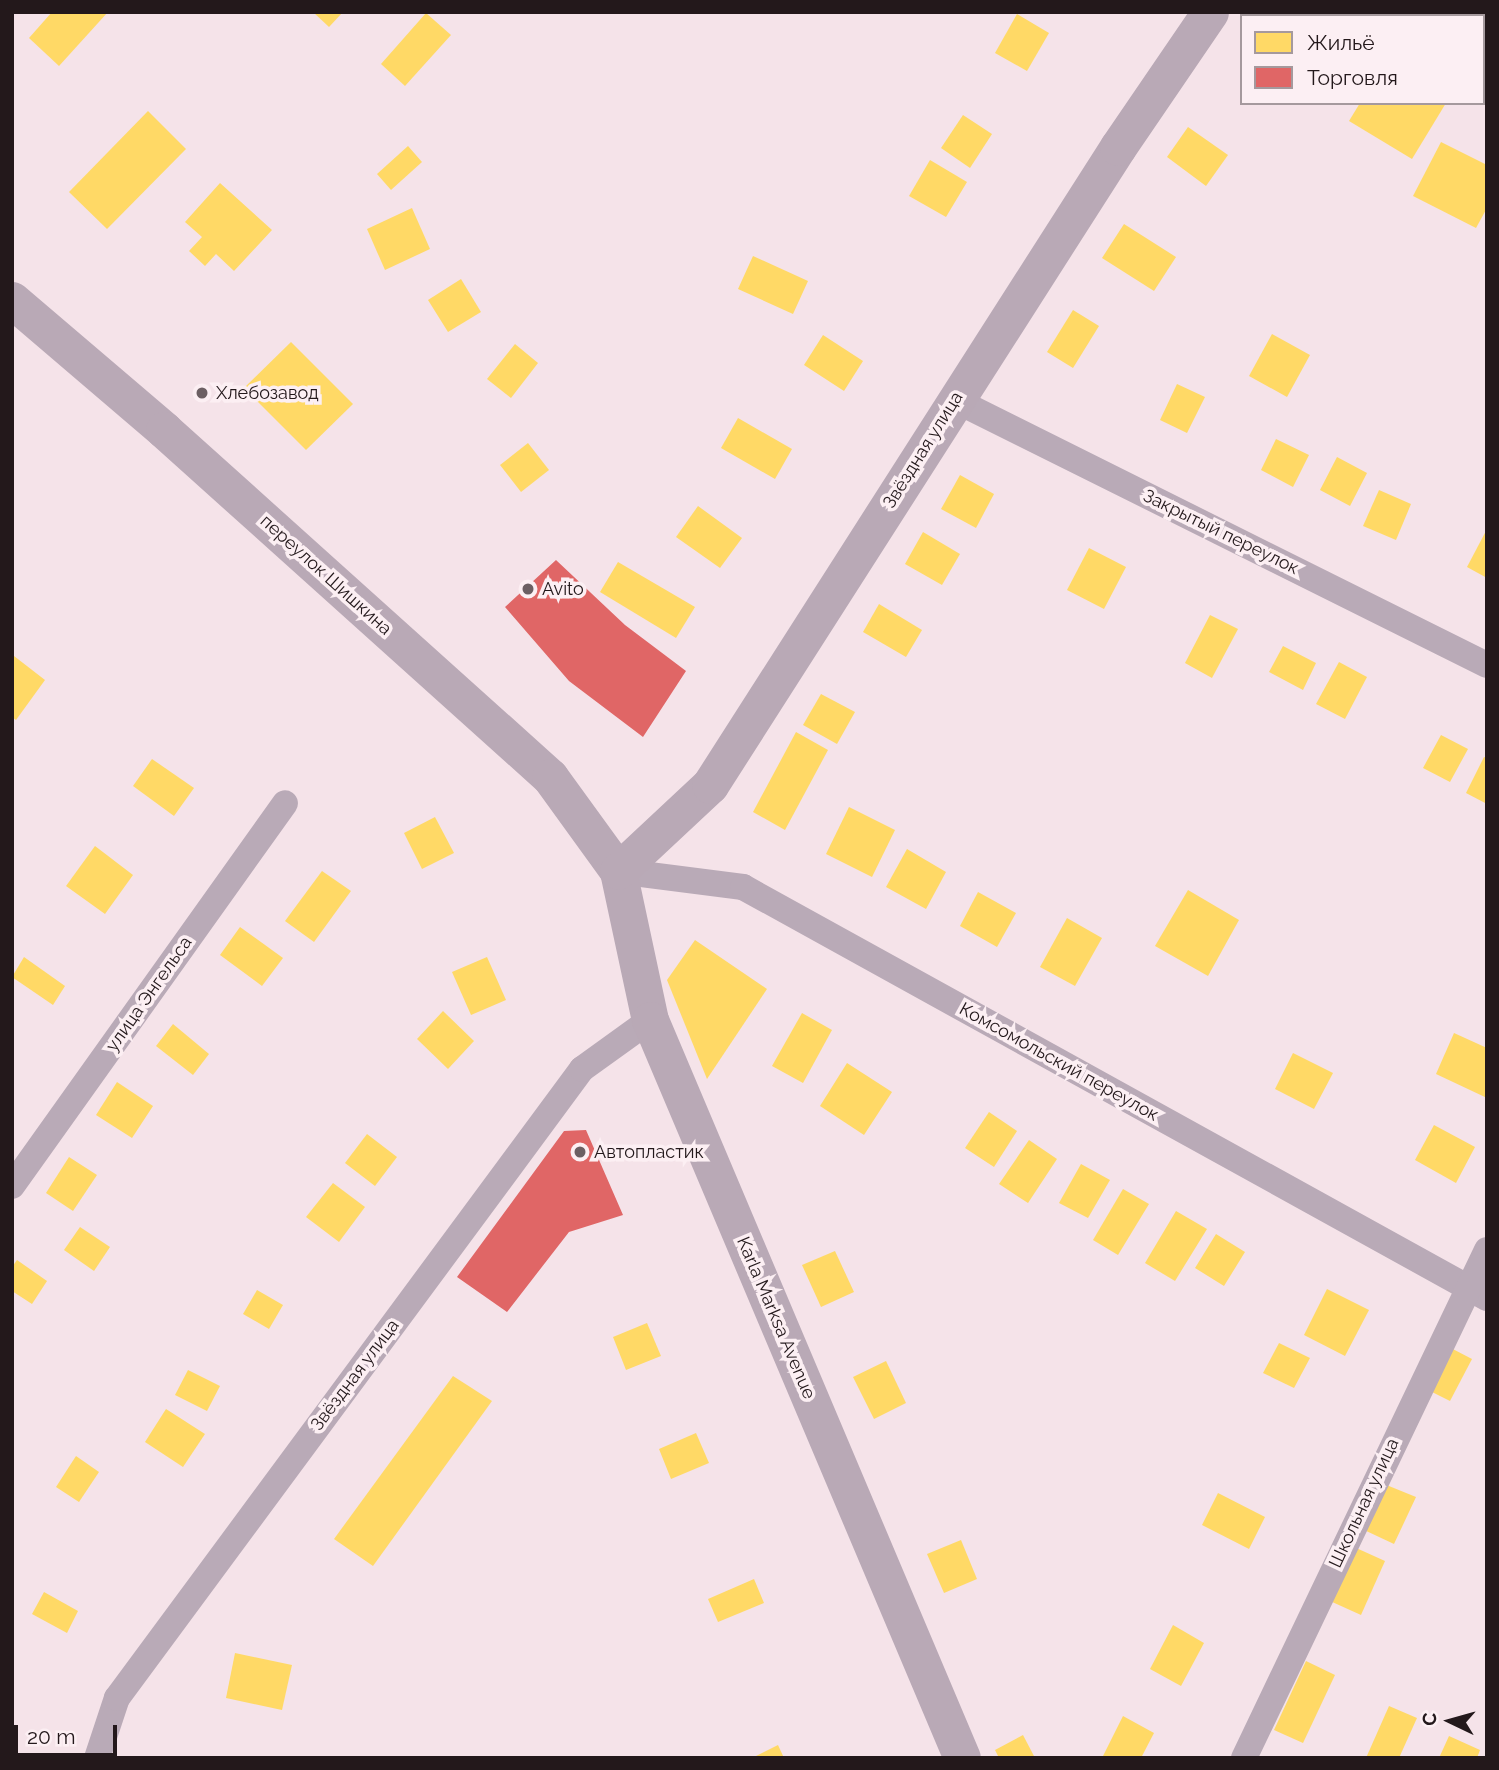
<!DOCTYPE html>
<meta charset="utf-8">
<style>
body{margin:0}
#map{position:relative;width:1499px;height:1770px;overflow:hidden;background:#f5e3e9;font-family:Raleway,sans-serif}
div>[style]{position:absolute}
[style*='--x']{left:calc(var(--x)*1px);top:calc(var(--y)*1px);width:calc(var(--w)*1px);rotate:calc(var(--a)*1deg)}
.homes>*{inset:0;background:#ffd966}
.shops>*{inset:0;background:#e06666}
.street>*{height:26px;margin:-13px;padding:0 13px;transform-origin:13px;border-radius:13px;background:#b9aab7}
.secondary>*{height:37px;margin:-18.5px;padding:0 18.5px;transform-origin:18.5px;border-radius:18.5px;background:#b9a9b6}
.dots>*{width:19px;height:19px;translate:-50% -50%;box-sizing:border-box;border:4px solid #fceff3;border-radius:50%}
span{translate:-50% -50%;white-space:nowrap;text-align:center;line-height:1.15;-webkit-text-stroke:7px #fceff3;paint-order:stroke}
.poi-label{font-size:18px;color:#23181b}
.left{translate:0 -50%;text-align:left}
.street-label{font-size:18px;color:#23181b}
.frame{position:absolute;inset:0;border:14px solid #23181b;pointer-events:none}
.legend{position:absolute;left:1240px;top:14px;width:245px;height:91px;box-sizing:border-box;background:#fceff3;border:2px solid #a5999d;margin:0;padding:9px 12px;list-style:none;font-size:21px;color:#23181b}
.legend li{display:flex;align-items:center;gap:14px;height:35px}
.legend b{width:35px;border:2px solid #a5999d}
.north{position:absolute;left:1415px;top:1686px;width:70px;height:70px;-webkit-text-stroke:5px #fceff3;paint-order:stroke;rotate:275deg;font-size:19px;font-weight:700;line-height:28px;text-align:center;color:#23181b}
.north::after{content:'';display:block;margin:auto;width:24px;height:32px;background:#23181b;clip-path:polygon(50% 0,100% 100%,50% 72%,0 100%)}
.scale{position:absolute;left:14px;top:1725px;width:103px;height:32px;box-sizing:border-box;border:4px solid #23181b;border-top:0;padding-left:9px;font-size:21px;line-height:24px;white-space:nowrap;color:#23181b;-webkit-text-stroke:5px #fceff3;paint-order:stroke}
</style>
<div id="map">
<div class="homes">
<i style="clip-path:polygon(52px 12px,108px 12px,59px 66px,29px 38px)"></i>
<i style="clip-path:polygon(313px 12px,343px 12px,329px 27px)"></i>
<i style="clip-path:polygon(426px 13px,451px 35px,405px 86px,381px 64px)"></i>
<i style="clip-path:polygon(1017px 14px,1049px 33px,1027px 71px,995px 53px)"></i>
<i style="clip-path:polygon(1360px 103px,1446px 103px,1412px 159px,1349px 121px)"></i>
<i style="clip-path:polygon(148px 111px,186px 149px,107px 229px,69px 192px)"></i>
<i style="clip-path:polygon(963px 115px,992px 134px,970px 168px,941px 148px)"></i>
<i style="clip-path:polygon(1188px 127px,1228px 155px,1206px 186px,1167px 157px)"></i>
<i style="clip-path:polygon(1441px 142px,1487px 165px,1487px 208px,1476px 228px,1413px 196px)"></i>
<i style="clip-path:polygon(408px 146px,422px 162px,391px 190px,377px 174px)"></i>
<i style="clip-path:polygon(930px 160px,967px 182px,946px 217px,909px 196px)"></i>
<i style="clip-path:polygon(220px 183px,272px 230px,234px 271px,216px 254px,205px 266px,189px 251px,202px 237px,185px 222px)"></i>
<i style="clip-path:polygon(412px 208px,430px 249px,385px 270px,367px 229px)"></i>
<i style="clip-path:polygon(1124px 224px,1176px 257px,1154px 291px,1102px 258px)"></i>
<i style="clip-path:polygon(753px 256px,808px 281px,793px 314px,738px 289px)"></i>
<i style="clip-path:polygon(461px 279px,481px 312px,448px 332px,428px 300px)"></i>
<i style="clip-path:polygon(1073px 310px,1099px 326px,1073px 368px,1047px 352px)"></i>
<i style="clip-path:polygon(1272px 334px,1310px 355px,1287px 397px,1249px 376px)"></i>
<i style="clip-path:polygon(823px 335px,863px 361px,844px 391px,804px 365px)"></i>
<i style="clip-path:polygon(291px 342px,353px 404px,306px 450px,244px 388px)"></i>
<i style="clip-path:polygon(515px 344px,538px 363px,511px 398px,487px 379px)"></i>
<i style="clip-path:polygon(1177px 384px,1205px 397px,1187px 433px,1160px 420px)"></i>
<i style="clip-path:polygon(738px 418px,792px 449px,775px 479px,721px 448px)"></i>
<i style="clip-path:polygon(1276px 439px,1309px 455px,1293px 487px,1261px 470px)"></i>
<i style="clip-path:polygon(528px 443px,549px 470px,521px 492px,500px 465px)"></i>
<i style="clip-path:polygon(1337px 457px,1367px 473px,1350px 506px,1320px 490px)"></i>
<i style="clip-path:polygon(960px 475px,994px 494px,976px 528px,941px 509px)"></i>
<i style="clip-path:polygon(1379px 490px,1411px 504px,1396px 540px,1363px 526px)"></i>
<i style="clip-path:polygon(698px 506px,742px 538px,720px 568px,676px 537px)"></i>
<i style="clip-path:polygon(1487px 529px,1487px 578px,1467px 567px)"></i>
<i style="clip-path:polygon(923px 532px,960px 554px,942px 585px,905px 564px)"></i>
<i style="clip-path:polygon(1089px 548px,1126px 567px,1104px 609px,1067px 590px)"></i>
<i style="clip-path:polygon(618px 562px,695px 607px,676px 638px,600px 592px)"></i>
<i style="clip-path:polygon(879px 604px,922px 630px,906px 657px,863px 632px)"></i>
<i style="clip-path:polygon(1210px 615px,1238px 629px,1212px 678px,1185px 663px)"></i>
<i style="clip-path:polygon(1283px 646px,1316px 663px,1303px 690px,1269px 672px)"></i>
<i style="clip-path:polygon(14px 656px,45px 680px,16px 720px,12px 717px)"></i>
<i style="clip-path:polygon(1339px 662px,1367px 677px,1345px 719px,1316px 704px)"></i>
<i style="clip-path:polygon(821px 694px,855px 712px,837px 744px,803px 725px)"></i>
<i style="clip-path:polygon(796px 732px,828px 750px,785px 830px,753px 812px)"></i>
<i style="clip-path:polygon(1441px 735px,1468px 749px,1450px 782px,1423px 768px)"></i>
<i style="clip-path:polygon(1484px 757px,1487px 758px,1487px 804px,1466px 793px)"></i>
<i style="clip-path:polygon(152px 759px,194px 788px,174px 816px,133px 786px)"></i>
<i style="clip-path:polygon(849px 807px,895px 830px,872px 877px,826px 854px)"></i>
<i style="clip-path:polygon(435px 817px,454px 853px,422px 869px,404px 833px)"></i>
<i style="clip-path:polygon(95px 846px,133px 875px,105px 914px,66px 886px)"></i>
<i style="clip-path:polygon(907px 849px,946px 872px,926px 909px,886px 887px)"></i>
<i style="clip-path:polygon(322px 871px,351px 891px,314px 942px,285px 921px)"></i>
<i style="clip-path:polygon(1188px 890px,1239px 920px,1208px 976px,1155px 946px)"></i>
<i style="clip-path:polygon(978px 892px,1016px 913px,997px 947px,960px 926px)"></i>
<i style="clip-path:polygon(1067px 918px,1102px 938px,1075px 986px,1040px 967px)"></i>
<i style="clip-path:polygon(240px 927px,283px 958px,262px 986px,220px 955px)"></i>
<i style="clip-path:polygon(695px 940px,767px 989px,707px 1079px,667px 980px)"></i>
<i style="clip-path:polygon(24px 957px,65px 986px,53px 1005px,12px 977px)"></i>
<i style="clip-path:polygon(487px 957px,506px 1000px,471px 1015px,452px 972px)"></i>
<i style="clip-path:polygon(443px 1011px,474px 1041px,448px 1069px,417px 1039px)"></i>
<i style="clip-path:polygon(802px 1013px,832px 1030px,803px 1083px,772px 1066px)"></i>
<i style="clip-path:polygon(173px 1024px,209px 1054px,193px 1075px,156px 1046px)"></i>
<i style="clip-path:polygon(1454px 1033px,1487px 1048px,1487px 1098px,1436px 1074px)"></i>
<i style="clip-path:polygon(1293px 1053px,1333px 1073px,1314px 1109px,1275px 1089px)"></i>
<i style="clip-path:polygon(847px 1063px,892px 1092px,864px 1135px,820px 1106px)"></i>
<i style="clip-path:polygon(117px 1082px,153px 1106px,132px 1138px,96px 1115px)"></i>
<i style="clip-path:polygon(989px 1112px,1017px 1131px,994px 1167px,965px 1148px)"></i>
<i style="clip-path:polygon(1434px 1125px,1475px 1147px,1456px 1183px,1415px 1160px)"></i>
<i style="clip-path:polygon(367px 1134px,397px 1157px,375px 1186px,345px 1163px)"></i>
<i style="clip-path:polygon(1029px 1140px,1057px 1159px,1028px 1203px,999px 1184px)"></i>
<i style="clip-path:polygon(69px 1157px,97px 1175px,73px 1211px,46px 1193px)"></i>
<i style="clip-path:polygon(1081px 1164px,1110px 1180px,1088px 1218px,1059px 1203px)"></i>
<i style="clip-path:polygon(333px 1183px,365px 1207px,339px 1242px,306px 1217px)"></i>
<i style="clip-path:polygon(1123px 1189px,1149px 1204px,1118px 1255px,1093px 1240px)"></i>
<i style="clip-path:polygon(1176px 1211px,1207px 1229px,1175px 1281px,1145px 1263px)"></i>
<i style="clip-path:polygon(80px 1227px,110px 1247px,94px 1271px,64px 1250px)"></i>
<i style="clip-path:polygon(1216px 1234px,1245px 1252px,1224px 1286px,1195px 1268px)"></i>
<i style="clip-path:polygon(835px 1251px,854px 1292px,821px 1307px,802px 1265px)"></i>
<i style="clip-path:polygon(17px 1260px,47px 1281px,32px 1304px,12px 1291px,12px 1267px)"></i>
<i style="clip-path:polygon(1327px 1289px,1369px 1310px,1345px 1356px,1304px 1335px)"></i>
<i style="clip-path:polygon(257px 1290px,283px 1305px,269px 1329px,243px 1314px)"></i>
<i style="clip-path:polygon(647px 1323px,661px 1356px,626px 1370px,613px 1337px)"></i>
<i style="clip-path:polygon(1279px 1343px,1310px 1358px,1294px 1388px,1263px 1373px)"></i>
<i style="clip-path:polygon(1447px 1346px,1472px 1359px,1450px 1401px,1426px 1389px)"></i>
<i style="clip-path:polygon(886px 1361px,906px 1403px,874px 1419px,853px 1377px)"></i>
<i style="clip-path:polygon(188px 1370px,220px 1386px,207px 1411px,175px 1395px)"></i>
<i style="clip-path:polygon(453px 1376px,492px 1401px,373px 1566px,334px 1539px)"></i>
<i style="clip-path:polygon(166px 1409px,205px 1434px,183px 1467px,145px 1442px)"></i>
<i style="clip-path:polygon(696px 1433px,709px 1463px,671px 1479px,659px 1449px)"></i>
<i style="clip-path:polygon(76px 1456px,99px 1472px,79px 1502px,56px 1487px)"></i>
<i style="clip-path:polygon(1384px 1484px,1416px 1497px,1394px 1544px,1362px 1529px)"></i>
<i style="clip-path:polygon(1218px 1493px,1265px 1517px,1249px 1549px,1202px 1525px)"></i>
<i style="clip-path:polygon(961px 1540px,977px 1579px,944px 1593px,927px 1554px)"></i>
<i style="clip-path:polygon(1354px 1547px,1385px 1561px,1361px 1615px,1330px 1601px)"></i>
<i style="clip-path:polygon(754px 1579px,764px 1603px,718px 1622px,708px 1599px)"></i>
<i style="clip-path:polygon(44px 1592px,78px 1611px,67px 1633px,32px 1614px)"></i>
<i style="clip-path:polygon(1173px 1625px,1204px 1643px,1181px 1686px,1150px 1669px)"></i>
<i style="clip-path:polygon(235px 1653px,292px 1665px,282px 1710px,226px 1698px)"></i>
<i style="clip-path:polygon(1306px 1661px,1335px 1675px,1303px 1743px,1274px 1730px)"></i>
<i style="clip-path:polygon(1389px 1706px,1417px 1718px,1399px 1758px,1366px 1758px)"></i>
<i style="clip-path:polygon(1123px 1716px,1154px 1733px,1141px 1758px,1102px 1758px)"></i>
<i style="clip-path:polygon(1023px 1735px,1035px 1758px,999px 1758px,995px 1750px)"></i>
<i style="clip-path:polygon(1449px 1736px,1480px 1750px,1477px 1758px,1439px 1758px)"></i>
<i style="clip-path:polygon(778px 1745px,784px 1758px,752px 1758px)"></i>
</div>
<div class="shops">
<i style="clip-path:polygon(556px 560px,625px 625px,686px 671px,643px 737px,569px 681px,505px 607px)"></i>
<i style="clip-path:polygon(586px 1130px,623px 1215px,569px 1232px,507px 1312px,457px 1277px,564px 1131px)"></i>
</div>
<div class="street">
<i style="--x:955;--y:400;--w:594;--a:26.48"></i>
<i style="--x:618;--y:871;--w:126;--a:7.3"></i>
<i style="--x:743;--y:887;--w:850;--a:28.92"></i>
<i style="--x:12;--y:1186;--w:470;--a:-54.5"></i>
<i style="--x:97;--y:1758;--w:63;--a:-71.6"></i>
<i style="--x:117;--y:1698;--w:782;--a:-53.53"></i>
<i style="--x:582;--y:1069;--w:84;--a:-35.8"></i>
<i style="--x:1244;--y:1758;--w:563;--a:-64.44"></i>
</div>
<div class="secondary">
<i style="--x:12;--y:300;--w:200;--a:40.5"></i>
<i style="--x:164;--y:430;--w:519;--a:41.95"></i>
<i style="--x:550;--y:777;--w:116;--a:54.1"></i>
<i style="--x:618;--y:871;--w:152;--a:77.9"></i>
<i style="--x:650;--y:1020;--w:801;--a:67.08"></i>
<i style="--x:618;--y:871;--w:126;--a:-43.1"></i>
<i style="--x:710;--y:785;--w:757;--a:-57.4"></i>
<i style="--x:1118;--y:147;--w:163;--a:-55.7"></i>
</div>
<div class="dots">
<i style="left:202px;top:393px;background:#6c5f63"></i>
<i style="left:528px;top:589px;background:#6c5f63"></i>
<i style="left:580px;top:1152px;background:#6c5f63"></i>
</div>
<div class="poi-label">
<span class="left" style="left:216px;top:393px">Хлебозавод</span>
<span class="left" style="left:542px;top:589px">Avito</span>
<span class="left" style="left:594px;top:1152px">Автопластик</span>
</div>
<div class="street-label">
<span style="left:923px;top:450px;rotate:-58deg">Звёздная улица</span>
<span style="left:1221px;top:532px;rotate:26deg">Закрытый переулок</span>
<span style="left:326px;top:575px;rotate:42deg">переулок Шишкина</span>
<span style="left:149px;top:994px;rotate:-55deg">улица Энгельса</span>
<span style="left:1059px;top:1062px;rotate:29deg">Комсомольский переулок</span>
<span style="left:776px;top:1318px;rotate:67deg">Karla Marksa Avenue</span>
<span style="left:355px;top:1375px;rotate:-53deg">Звёздная улица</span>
<span style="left:1364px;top:1503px;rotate:-65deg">Школьная улица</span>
</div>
<div class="frame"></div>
<ul class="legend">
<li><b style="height:19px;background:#ffd966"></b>Жильё</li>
<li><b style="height:19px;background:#e06666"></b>Торговля</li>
</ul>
<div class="north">С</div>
<div class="scale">20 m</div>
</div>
